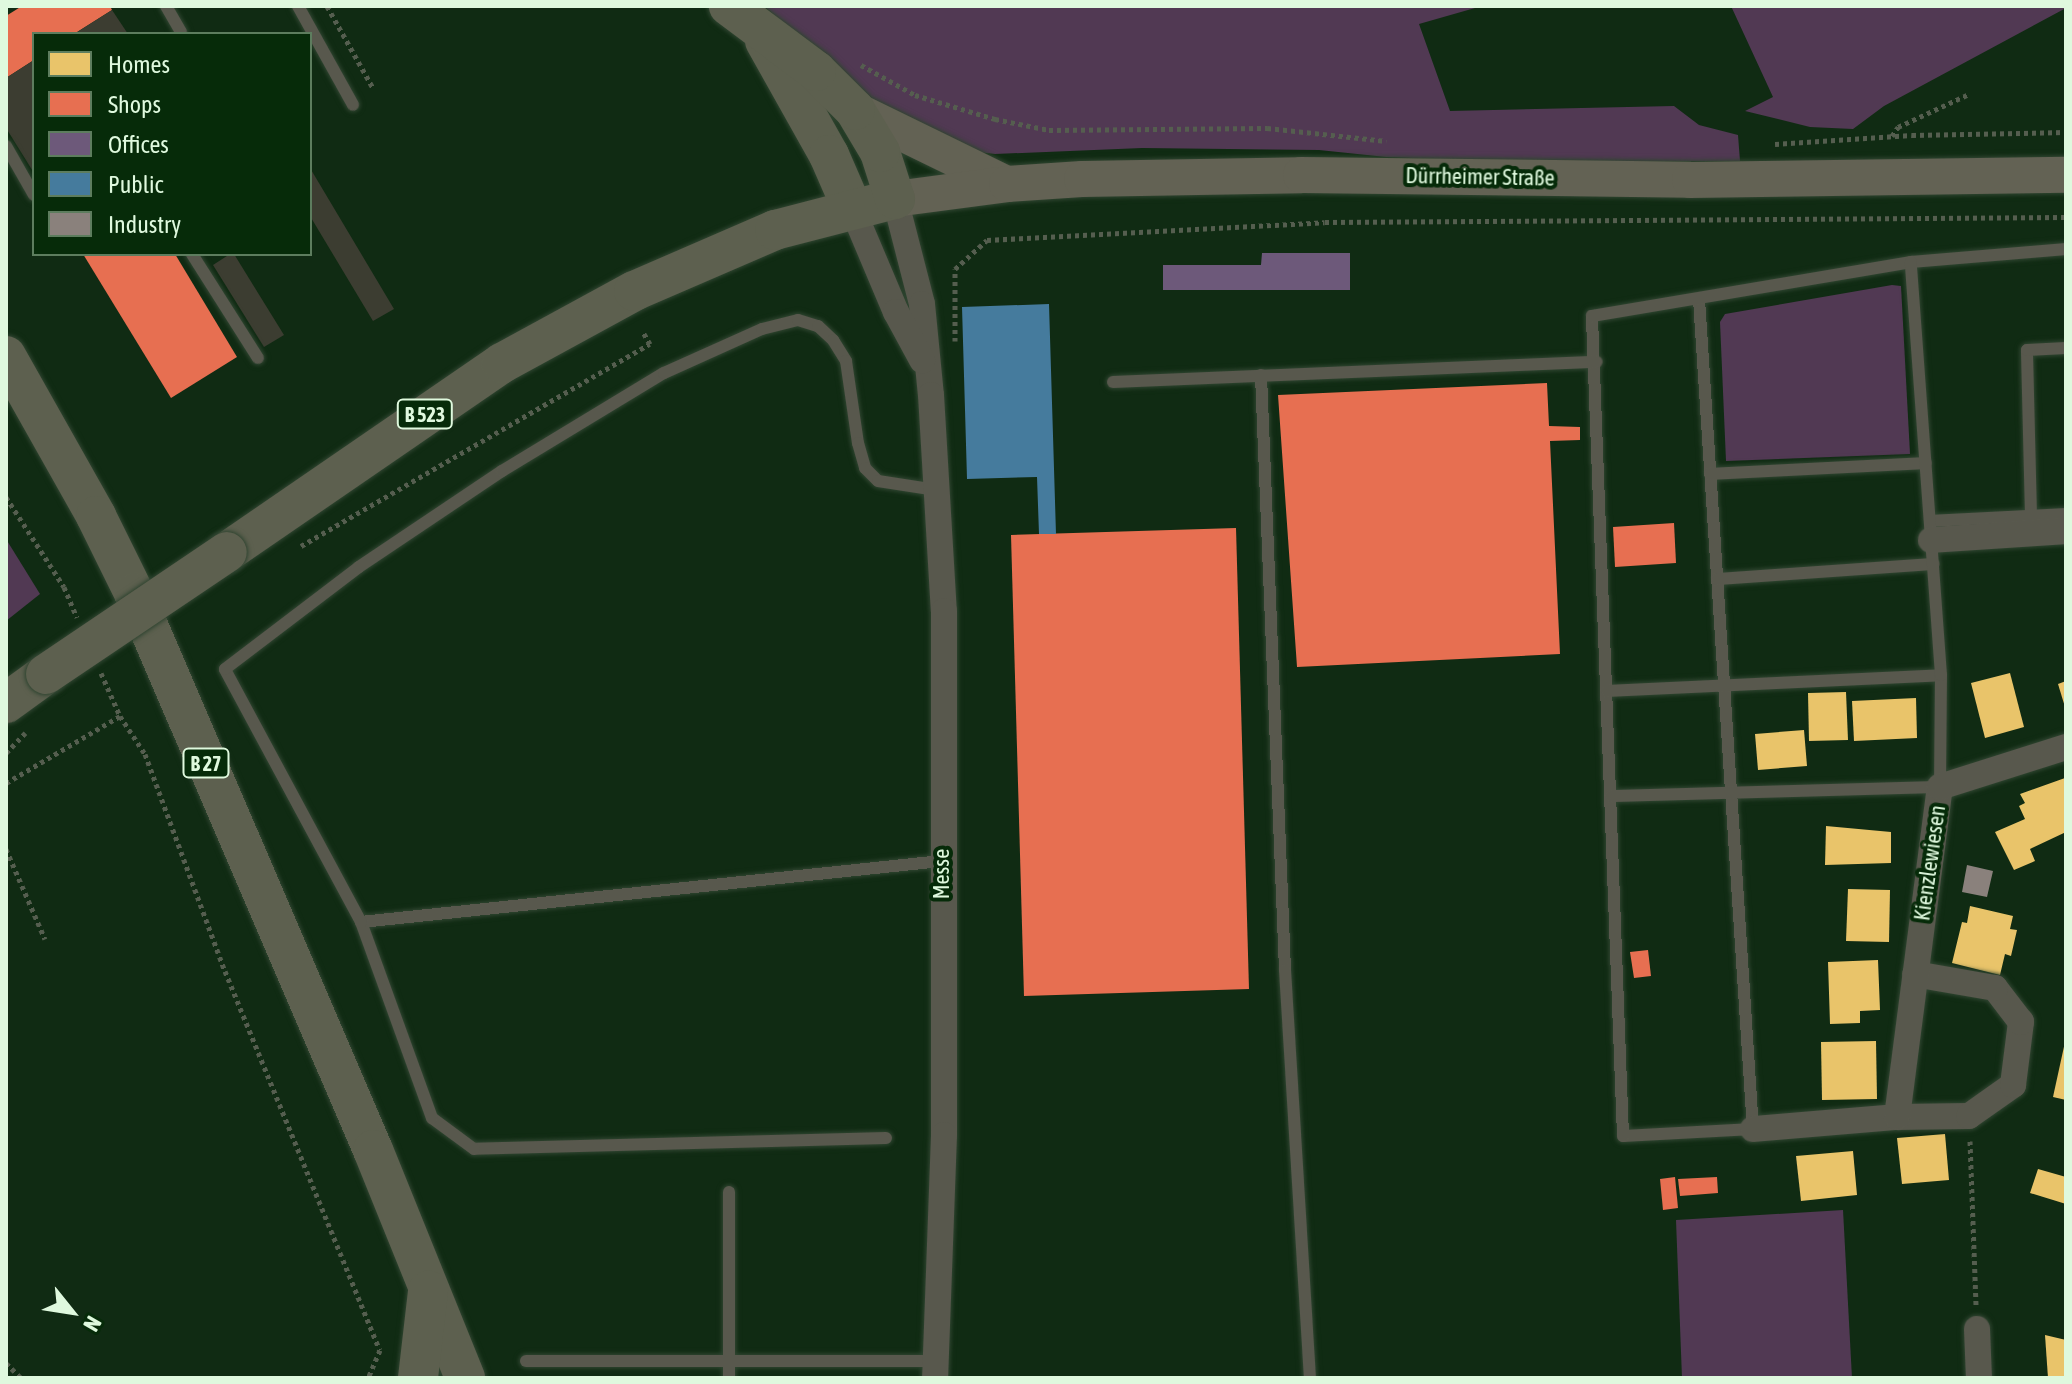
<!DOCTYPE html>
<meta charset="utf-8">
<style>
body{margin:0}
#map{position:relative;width:2072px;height:1384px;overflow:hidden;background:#102b13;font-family:"Asap Condensed",sans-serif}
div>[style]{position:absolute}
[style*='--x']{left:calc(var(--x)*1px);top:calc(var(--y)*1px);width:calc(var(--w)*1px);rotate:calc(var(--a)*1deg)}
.green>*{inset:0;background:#513953}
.homes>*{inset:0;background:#e9c46a}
.shops>*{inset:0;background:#e76f51}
.offices>*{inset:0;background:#6d597a}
.public>*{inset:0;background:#457b9d}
.industry>*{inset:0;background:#8a817c}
.building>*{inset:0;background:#3c3d31}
.path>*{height:5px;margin-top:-2.5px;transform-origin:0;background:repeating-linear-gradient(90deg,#555e4f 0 4px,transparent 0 8px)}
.roads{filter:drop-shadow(0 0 2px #304531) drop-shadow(0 0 2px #304531)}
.service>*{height:12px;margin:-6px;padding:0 6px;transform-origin:6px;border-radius:6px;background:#58584d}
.minor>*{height:26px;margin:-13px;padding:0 13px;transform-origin:13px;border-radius:13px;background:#58584d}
.secondary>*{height:36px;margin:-18px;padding:0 18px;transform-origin:18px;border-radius:18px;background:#636254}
.primary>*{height:40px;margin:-20px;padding:0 20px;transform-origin:20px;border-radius:20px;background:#5d604f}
.bridges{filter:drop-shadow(0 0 2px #304531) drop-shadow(0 0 2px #304531)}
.primary-bridge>*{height:40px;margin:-20px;padding:0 20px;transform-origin:20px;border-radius:20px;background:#5d604f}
span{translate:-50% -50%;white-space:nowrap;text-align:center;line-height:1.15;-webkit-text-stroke:8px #062b09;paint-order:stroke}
.shield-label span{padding:2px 6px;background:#062b09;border:2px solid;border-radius:6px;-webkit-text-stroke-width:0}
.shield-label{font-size:20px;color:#dff9de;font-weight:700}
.street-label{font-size:22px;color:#dff9de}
.frame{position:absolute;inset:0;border:8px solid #dff9de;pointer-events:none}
.legend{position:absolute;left:32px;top:32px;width:280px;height:224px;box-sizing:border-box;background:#062b09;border:2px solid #5d7d5e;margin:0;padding:10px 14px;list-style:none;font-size:24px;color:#dff9de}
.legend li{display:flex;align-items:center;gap:16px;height:40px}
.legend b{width:40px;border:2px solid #5d7d5e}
.north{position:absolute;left:32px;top:1272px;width:80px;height:80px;-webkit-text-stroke:6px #062b09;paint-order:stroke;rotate:120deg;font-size:22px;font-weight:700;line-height:32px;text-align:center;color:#dff9de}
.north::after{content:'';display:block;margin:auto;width:28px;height:36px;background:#dff9de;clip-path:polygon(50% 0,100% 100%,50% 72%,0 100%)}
</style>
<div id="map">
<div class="green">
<i style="clip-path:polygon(764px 6px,1482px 6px,1419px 24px,1450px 111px,1674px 106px,1699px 125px,1738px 135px,1740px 161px,1518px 162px,1386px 157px,1319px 150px,1142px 148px,995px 154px,952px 149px,871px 98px)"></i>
<i style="clip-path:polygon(1731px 6px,2066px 6px,2066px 8px,1884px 106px,1853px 129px,1810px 127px,1745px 111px,1773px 97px)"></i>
<i style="clip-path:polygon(1892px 285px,1901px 286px,1910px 454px,1726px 461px,1720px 322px,1725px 314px)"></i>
<i style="clip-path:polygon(6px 539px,40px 594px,6px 621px)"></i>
<i style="clip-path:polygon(1843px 1210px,1852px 1378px,1682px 1378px,1676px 1220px)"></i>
</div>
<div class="homes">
<i style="clip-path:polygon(2010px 673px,2024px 727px,1985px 738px,1971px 683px)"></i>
<i style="clip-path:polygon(2066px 681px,2066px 707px,2065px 707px,2058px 684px)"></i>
<i style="clip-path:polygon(1846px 692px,1848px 740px,1809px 741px,1808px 693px)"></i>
<i style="clip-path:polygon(1916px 698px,1917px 738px,1854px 741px,1852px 701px)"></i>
<i style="clip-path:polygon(1804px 730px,1807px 766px,1758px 770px,1755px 734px)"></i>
<i style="clip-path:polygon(2065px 778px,2066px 832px,2030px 849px,2035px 861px,2014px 870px,1995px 832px,2025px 819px,2019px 806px,2025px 803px,2020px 794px)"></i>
<i style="clip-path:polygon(1826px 826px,1891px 832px,1891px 863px,1825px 865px)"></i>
<i style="clip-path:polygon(1848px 889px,1890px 890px,1889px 942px,1846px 941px)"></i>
<i style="clip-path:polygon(1970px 906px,2013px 916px,2010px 929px,2017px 930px,2011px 956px,2005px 954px,2000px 975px,1952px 963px,1962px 922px,1967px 923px)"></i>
<i style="clip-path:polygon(1878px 960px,1880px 1010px,1860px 1011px,1860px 1023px,1830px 1024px,1828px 962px)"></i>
<i style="clip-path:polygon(1876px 1041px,1877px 1099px,1822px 1100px,1821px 1042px)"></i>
<i style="clip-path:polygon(2065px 1042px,2066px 1042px,2066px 1100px,2053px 1097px)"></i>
<i style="clip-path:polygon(1945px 1134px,1949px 1180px,1902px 1184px,1897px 1138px)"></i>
<i style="clip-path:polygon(1853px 1151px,1857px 1195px,1801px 1201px,1796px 1156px)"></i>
<i style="clip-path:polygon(2038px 1169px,2066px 1177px,2066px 1204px,2030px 1193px)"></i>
<i style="clip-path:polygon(2045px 1335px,2066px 1340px,2066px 1378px,2048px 1378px)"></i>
</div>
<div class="shops">
<i style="clip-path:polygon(22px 6px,110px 6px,112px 10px,74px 34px,34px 34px,34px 60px,6px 78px,6px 16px)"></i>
<i style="clip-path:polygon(83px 254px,175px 254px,237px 357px,171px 398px)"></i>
<i style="clip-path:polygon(1547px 383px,1549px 426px,1580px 427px,1580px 440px,1550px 441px,1560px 654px,1297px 667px,1278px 395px)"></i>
<i style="clip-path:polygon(1674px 523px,1676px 563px,1615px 567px,1613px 527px)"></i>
<i style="clip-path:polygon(1236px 528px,1249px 989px,1024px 996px,1011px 535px)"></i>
<i style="clip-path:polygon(1648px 950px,1651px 976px,1634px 978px,1630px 952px)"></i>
<i style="clip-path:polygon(1675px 1177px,1678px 1208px,1663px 1210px,1660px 1179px)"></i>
<i style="clip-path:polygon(1717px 1177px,1718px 1193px,1680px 1196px,1678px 1179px)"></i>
</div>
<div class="offices">
<i style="clip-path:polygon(1262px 253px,1350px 253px,1350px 290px,1163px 290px,1163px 265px,1261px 265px)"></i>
</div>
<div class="public">
<i style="clip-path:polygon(1049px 304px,1056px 534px,1039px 534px,1037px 477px,967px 479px,962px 307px)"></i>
</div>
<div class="industry">
<i style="clip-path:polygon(1967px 865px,1993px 871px,1987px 897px,1962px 892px)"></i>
</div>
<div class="building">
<i style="clip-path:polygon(112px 10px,128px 34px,74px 34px)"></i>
<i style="clip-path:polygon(34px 60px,34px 173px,6px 128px,6px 78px)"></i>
<i style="clip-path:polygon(310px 168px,394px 309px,373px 321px,310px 216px)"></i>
<i style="clip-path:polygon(230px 254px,234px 254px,284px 335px,264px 347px,213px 265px)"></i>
</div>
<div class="path">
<i style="--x:327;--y:6;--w:94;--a:60.7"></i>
<i style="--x:861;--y:65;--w:62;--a:29.1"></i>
<i style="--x:915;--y:95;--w:84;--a:16.7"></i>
<i style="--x:995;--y:119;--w:55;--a:11.5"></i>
<i style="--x:1049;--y:130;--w:218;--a:-0.5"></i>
<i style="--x:1267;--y:128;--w:120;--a:6.2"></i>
<i style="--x:1892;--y:136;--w:11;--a:-56"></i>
<i style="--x:1898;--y:127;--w:76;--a:-24.9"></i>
<i style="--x:1775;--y:144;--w:137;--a:-3.8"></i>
<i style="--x:1912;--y:135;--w:154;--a:-1.1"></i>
<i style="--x:955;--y:341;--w:72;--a:-90"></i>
<i style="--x:955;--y:269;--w:43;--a:-42.2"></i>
<i style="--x:987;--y:240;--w:338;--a:-3"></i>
<i style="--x:1325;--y:222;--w:741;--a:-0.39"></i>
<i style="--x:6;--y:497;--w:107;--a:57.2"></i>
<i style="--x:64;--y:587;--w:33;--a:67"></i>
<i style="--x:301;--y:546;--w:403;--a:-30.1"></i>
<i style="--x:650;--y:344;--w:14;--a:-120"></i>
<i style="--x:101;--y:673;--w:47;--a:66.2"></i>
<i style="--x:120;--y:716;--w:45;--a:56.7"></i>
<i style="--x:145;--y:754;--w:231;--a:69.8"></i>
<i style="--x:225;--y:971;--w:409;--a:67.8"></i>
<i style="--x:380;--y:1350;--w:30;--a:113"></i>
<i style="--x:6;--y:753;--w:28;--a:-46"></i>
<i style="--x:6;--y:783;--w:132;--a:-30.4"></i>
<i style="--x:6;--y:849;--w:98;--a:66.6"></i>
<i style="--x:1970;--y:1141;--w:166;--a:87.9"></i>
<i style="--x:6;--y:1363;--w:21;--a:45"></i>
</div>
<div class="roads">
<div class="service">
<i style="--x:166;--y:6;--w:30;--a:60"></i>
<i style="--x:298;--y:6;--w:113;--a:60.9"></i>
<i style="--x:6;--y:146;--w:56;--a:60.3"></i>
<i style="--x:192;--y:254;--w:123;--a:57.6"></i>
<i style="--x:1699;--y:299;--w:832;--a:86.28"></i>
<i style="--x:1753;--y:1129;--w:130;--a:176.9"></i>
<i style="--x:1623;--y:1136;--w:821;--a:-92.17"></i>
<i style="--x:1592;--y:316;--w:324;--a:-9.6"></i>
<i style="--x:1911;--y:262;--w:156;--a:-4.8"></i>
<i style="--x:1261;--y:375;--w:595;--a:87.69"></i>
<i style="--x:1285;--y:970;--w:409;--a:86.5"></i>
<i style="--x:1113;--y:382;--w:484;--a:-2.4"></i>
<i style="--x:1710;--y:474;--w:216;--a:-2.9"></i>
<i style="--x:2031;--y:516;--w:166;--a:-91.4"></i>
<i style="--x:2027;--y:350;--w:39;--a:-3"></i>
<i style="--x:1930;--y:521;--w:136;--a:-2.9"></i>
<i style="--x:1717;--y:579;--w:217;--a:-4"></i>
<i style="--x:1607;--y:691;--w:334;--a:-2.7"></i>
<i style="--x:1611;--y:796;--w:329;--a:-1.6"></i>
<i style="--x:1940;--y:787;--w:112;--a:-89.5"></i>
<i style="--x:1941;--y:675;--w:414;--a:-94.2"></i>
<i style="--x:361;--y:922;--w:583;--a:-6"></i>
<i style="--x:886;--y:1138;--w:412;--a:178.5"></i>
<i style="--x:474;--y:1149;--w:52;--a:-143.6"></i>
<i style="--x:432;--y:1118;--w:208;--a:-109.9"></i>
<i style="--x:361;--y:922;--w:287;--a:-118.3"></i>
<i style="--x:225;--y:669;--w:168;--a:-37.3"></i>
<i style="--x:359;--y:567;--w:172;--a:-33.9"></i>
<i style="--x:502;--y:471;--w:189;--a:-31.2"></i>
<i style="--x:664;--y:373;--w:107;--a:-24.2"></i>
<i style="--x:762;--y:329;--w:37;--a:-14"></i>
<i style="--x:798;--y:320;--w:21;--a:17"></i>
<i style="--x:818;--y:326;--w:21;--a:43"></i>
<i style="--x:833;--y:340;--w:25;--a:58"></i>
<i style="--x:846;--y:361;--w:83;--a:81.7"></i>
<i style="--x:858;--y:443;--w:26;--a:74"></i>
<i style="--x:865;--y:468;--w:18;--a:45"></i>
<i style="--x:878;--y:481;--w:59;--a:8.8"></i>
<i style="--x:526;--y:1361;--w:409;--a:0"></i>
<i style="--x:729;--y:1378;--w:186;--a:-90"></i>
</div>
<div class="minor">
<i style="--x:895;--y:199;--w:108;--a:75.6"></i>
<i style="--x:922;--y:304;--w:91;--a:84.4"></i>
<i style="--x:931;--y:395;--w:216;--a:86.6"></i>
<i style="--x:944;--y:611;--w:524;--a:90"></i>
<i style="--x:944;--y:1135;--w:243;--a:92.1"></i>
<i style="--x:852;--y:208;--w:113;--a:67.1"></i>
<i style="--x:896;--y:312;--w:55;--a:61.6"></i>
<i style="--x:1931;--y:540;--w:135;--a:-3.8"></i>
<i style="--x:1897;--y:1117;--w:72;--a:-0.8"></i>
<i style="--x:1969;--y:1116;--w:54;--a:-35.2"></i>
<i style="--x:2013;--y:1085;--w:64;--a:-82.8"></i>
<i style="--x:2021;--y:1022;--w:43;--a:-127.4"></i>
<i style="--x:1995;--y:988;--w:81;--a:-170.1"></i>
<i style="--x:1753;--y:1129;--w:144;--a:-4.8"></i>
<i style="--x:1897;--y:1117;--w:333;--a:-82.6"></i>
<i style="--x:1940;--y:787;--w:132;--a:-17.6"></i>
<i style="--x:1977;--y:1329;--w:49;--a:87.7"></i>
</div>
<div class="secondary">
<i style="--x:855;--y:110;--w:169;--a:26"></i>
<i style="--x:895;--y:199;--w:113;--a:-7.6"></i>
<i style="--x:1007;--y:184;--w:75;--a:-3.8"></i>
<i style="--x:1082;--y:179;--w:219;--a:-1"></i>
<i style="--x:1301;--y:175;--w:389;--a:0.7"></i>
<i style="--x:1690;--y:180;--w:376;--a:-0.8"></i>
</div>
<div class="primary">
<i style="--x:765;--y:41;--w:131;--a:60.7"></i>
<i style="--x:829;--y:155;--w:58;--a:66.5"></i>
<i style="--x:6;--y:356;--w:184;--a:60.6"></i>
<i style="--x:96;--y:516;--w:86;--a:63.7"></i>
<i style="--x:134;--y:593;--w:606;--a:66.78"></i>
<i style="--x:373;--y:1150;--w:246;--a:68"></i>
<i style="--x:227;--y:552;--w:334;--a:-34.5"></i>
<i style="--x:502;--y:363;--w:150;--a:-28.6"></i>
<i style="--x:634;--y:291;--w:154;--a:-23.4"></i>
<i style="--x:775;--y:230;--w:124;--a:-14.5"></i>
<i style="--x:895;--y:199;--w:49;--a:-107.7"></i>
<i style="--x:880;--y:152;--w:49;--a:-120.8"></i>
<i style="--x:855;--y:110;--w:55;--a:-135"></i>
<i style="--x:816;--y:71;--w:109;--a:-143.2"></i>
<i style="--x:6;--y:703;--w:49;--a:-35.9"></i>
<i style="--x:418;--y:1378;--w:88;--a:-83.4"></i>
</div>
</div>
<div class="bridges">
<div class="primary-bridge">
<i style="--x:46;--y:674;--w:218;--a:-34"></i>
</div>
</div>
<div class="shield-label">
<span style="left:425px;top:414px">B 523</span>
<span style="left:206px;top:763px">B 27</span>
</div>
<div class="street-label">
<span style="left:1480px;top:177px;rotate:1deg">Dürrheimer Straße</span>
<span style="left:1930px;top:863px;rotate:-82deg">Kienzlewiesen</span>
<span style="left:942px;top:874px;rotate:-90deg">Messe</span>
</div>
<div class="frame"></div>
<ul class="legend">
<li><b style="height:22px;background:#e9c46a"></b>Homes</li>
<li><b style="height:22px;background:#e76f51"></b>Shops</li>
<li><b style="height:22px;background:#6d597a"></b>Offices</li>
<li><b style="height:22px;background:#457b9d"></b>Public</li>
<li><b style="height:22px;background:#8a817c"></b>Industry</li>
</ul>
<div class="north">N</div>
</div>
